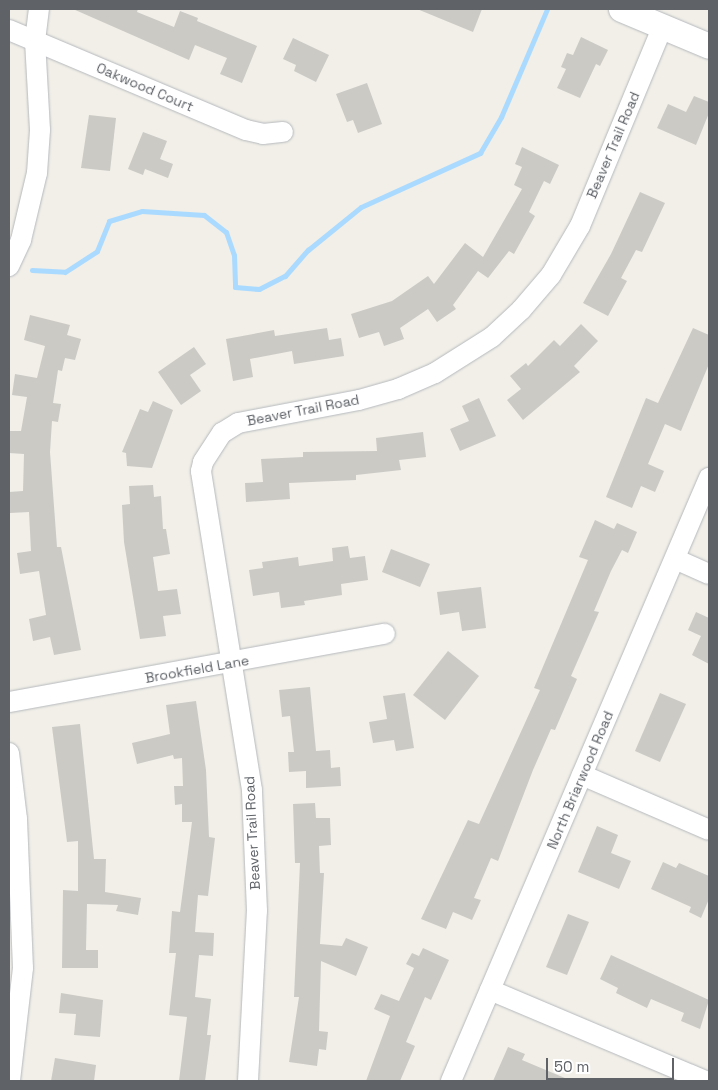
<!DOCTYPE html>
<style>
body{margin:0}
#map{position:relative;width:718px;height:1090px;overflow:hidden;background:#f1efe8;font-family:"Space Grotesk",sans-serif}
div>[style]{position:absolute}
[style*='--x']{left:calc(var(--x)*1px);top:calc(var(--y)*1px);width:calc(var(--w)*1px);rotate:calc(var(--a)*1deg)}
.stream>*{height:5px;margin:-2.5px;padding:0 2.5px;transform-origin:2.5px;border-radius:2.5px;background:#aadaff}
.building>*{inset:0;background:#cccac5}
.roads{filter:drop-shadow(0 0 1px #b5b8bc) drop-shadow(0 0 1px #b5b8bc)}
.minor>*{height:20px;margin:-10px;padding:0 10px;transform-origin:10px;border-radius:10px;background:#fff}
.tertiary>*{height:25px;margin:-12.5px;padding:0 12.5px;transform-origin:12.5px;border-radius:12.5px;background:#fff}
span{translate:-50% -50%;white-space:nowrap;text-align:center;line-height:1.15;-webkit-text-stroke:4.5px #fff;paint-order:stroke}
.street-label{font-size:14px;color:#5f6368}
.frame{position:absolute;inset:0;border:10px solid #5f6368;pointer-events:none}
.scale{position:absolute;left:546px;top:1058px;width:128px;height:22px;box-sizing:border-box;border:2px solid #5f6368;border-top:0;padding-left:6px;font-size:15px;line-height:18px;white-space:nowrap;color:#5f6368;-webkit-text-stroke:4px #fff;paint-order:stroke}
</style>
<div id="map">
<div class="stream">
<i style="--x:32;--y:270;--w:33;--a:3"></i>
<i style="--x:65;--y:272;--w:38;--a:-33"></i>
<i style="--x:97;--y:251;--w:32;--a:-68"></i>
<i style="--x:109;--y:221;--w:34;--a:-17"></i>
<i style="--x:142;--y:211;--w:62;--a:3.7"></i>
<i style="--x:204;--y:215;--w:28;--a:38"></i>
<i style="--x:226;--y:232;--w:24;--a:71"></i>
<i style="--x:234;--y:255;--w:32;--a:88"></i>
<i style="--x:235;--y:287;--w:24;--a:5"></i>
<i style="--x:259;--y:289;--w:29;--a:-27"></i>
<i style="--x:285;--y:276;--w:35;--a:-49"></i>
<i style="--x:308;--y:250;--w:68;--a:-39.1"></i>
<i style="--x:361;--y:207;--w:131;--a:-24.4"></i>
<i style="--x:480;--y:153;--w:42;--a:-59.7"></i>
<i style="--x:501;--y:117;--w:117;--a:-66.9"></i>
</div>
<div class="building">
<i style="clip-path:polygon(73px 9px,138px 9px,137px 12px,174px 27px,180px 11px,198px 18px,197px 21px,257px 46px,242px 83px,220px 74px,227px 58px,195px 45px,189px 60px)"></i>
<i style="clip-path:polygon(417px 9px,482px 9px,473px 32px)"></i>
<i style="clip-path:polygon(581px 37px,608px 50px,600px 66px,596px 64px,580px 98px,557px 88px,566px 69px,561px 67px,567px 53px,573px 55px)"></i>
<i style="clip-path:polygon(293px 38px,329px 55px,316px 82px,294px 71px,296px 65px,283px 59px)"></i>
<i style="clip-path:polygon(367px 83px,382px 124px,358px 133px,353px 120px,347px 122px,336px 94px)"></i>
<i style="clip-path:polygon(694px 96px,709px 102px,709px 113px,696px 145px,657px 128px,668px 104px,686px 112px)"></i>
<i style="clip-path:polygon(89px 115px,116px 118px,110px 171px,81px 168px)"></i>
<i style="clip-path:polygon(143px 132px,167px 141px,160px 159px,173px 164px,168px 178px,145px 169px,143px 175px,128px 169px)"></i>
<i style="clip-path:polygon(522px 147px,559px 165px,550px 184px,544px 181px,529px 212px,535px 216px,514px 254px,509px 251px,488px 278px,478px 271px,453px 305px,456px 309px,437px 322px,428px 309px,400px 328px,404px 339px,384px 346px,379px 332px,359px 338px,351px 314px,392px 301px,428px 276px,434px 284px,465px 243px,483px 257px,522px 189px,514px 185px,522px 167px,515px 164px)"></i>
<i style="clip-path:polygon(640px 192px,665px 203px,642px 252px,636px 250px,621px 278px,627px 281px,608px 316px,583px 303px,611px 254px)"></i>
<i style="clip-path:polygon(30px 315px,70px 325px,67px 335px,81px 339px,75px 360px,65px 358px,62px 371px,58px 370px,53px 403px,61px 404px,58px 422px,52px 421px,50px 452px,57px 547px,61px 547px,81px 650px,54px 655px,50px 637px,33px 641px,29px 619px,46px 615px,39px 571px,20px 574px,17px 553px,31px 551px,29px 512px,10px 513px,9px 492px,23px 491px,24px 454px,9px 453px,9px 431px,21px 431px,27px 397px,12px 395px,15px 374px,37px 378px,45px 346px,24px 340px)"></i>
<i style="clip-path:polygon(581px 324px,598px 341px,574px 366px,580px 372px,523px 420px,507px 400px,521px 389px,510px 376px,526px 363px,528px 366px,554px 340px,560px 346px)"></i>
<i style="clip-path:polygon(327px 328px,329px 340px,341px 338px,344px 356px,294px 364px,292px 351px,250px 359px,253px 377px,233px 381px,226px 339px,274px 330px,275px 336px)"></i>
<i style="clip-path:polygon(693px 328px,709px 335px,709px 364px,681px 431px,665px 424px,648px 464px,664px 471px,655px 492px,641px 486px,632px 508px,606px 497px,646px 398px,658px 403px)"></i>
<i style="clip-path:polygon(194px 347px,206px 364px,190px 375px,201px 391px,181px 405px,158px 372px)"></i>
<i style="clip-path:polygon(479px 398px,496px 436px,460px 451px,450px 429px,469px 421px,462px 406px)"></i>
<i style="clip-path:polygon(153px 401px,173px 410px,152px 468px,127px 466px,126px 453px,122px 452px,140px 409px,148px 412px)"></i>
<i style="clip-path:polygon(423px 432px,426px 457px,399px 460px,401px 470px,356px 475px,356px 480px,289px 483px,290px 499px,246px 502px,245px 483px,263px 482px,261px 459px,303px 457px,303px 452px,377px 451px,376px 438px)"></i>
<i style="clip-path:polygon(153px 485px,154px 497px,161px 496px,163px 529px,166px 529px,170px 554px,153px 557px,158px 591px,177px 589px,181px 614px,163px 616px,166px 636px,140px 639px,124px 542px,122px 505px,130px 504px,129px 486px)"></i>
<i style="clip-path:polygon(595px 520px,614px 529px,617px 523px,637px 532px,628px 553px,622px 550px,611px 571px,594px 611px,599px 612px,571px 676px,577px 679px,555px 730px,551px 729px,533px 770px,498px 861px,491px 858px,474px 898px,481px 900px,472px 920px,453px 912px,446px 929px,421px 919px,468px 820px,479px 824px,540px 690px,534px 688px,588px 560px,579px 557px)"></i>
<i style="clip-path:polygon(348px 546px,350px 558px,365px 556px,368px 580px,341px 584px,342px 595px,304px 601px,305px 605px,281px 608px,279px 592px,253px 596px,249px 570px,263px 568px,262px 562px,298px 557px,299px 566px,333px 561px,332px 548px)"></i>
<i style="clip-path:polygon(391px 549px,430px 564px,420px 587px,382px 572px)"></i>
<i style="clip-path:polygon(481px 587px,486px 628px,462px 631px,459px 612px,440px 615px,437px 592px)"></i>
<i style="clip-path:polygon(696px 612px,709px 618px,709px 664px,692px 655px,701px 636px,688px 630px)"></i>
<i style="clip-path:polygon(448px 651px,479px 676px,445px 720px,413px 695px)"></i>
<i style="clip-path:polygon(310px 687px,316px 751px,330px 750px,331px 768px,340px 767px,341px 786px,306px 788px,306px 771px,289px 772px,288px 752px,294px 752px,290px 716px,282px 717px,279px 690px)"></i>
<i style="clip-path:polygon(405px 693px,414px 748px,396px 751px,394px 740px,373px 743px,369px 722px,387px 719px,383px 696px)"></i>
<i style="clip-path:polygon(660px 693px,686px 704px,660px 762px,635px 751px)"></i>
<i style="clip-path:polygon(196px 701px,206px 770px,209px 837px,215px 838px,208px 896px,198px 895px,195px 932px,214px 933px,213px 956px,199px 955px,195px 997px,211px 999px,207px 1035px,211px 1035px,205px 1081px,179px 1081px,187px 1017px,169px 1015px,176px 953px,169px 953px,172px 911px,180px 912px,192px 822px,182px 822px,182px 804px,175px 805px,174px 786px,183px 786px,182px 758px,174px 759px,173px 755px,137px 764px,132px 743px,170px 734px,166px 705px)"></i>
<i style="clip-path:polygon(80px 724px,94px 859px,106px 859px,105px 892px,141px 898px,138px 915px,116px 911px,118px 905px,87px 904px,86px 950px,98px 950px,98px 968px,62px 968px,63px 890px,78px 891px,78px 841px,67px 842px,52px 727px)"></i>
<i style="clip-path:polygon(315px 803px,316px 818px,330px 818px,331px 845px,319px 846px,320px 873px,324px 873px,320px 944px,342px 946px,346px 938px,368px 947px,356px 976px,321px 961px,319px 1031px,328px 1032px,326px 1050px,319px 1049px,317px 1066px,289px 1062px,299px 997px,294px 997px,300px 863px,295px 863px,293px 804px)"></i>
<i style="clip-path:polygon(597px 826px,618px 835px,611px 853px,631px 861px,619px 889px,578px 872px)"></i>
<i style="clip-path:polygon(663px 862px,676px 868px,679px 863px,709px 876px,709px 899px,701px 918px,689px 912px,691px 907px,651px 889px)"></i>
<i style="clip-path:polygon(568px 914px,589px 922px,567px 975px,546px 967px)"></i>
<i style="clip-path:polygon(423px 948px,449px 960px,431px 1000px,425px 997px,406px 1042px,415px 1046px,400px 1081px,366px 1081px,390px 1016px,374px 1009px,381px 994px,399px 1001px,414px 968px,406px 964px,412px 953px,419px 956px)"></i>
<i style="clip-path:polygon(611px 955px,709px 1000px,700px 1029px,681px 1021px,684px 1013px,651px 999px,647px 1008px,616px 993px,618px 988px,600px 979px)"></i>
<i style="clip-path:polygon(61px 993px,103px 1000px,100px 1037px,74px 1035px,76px 1014px,59px 1013px)"></i>
<i style="clip-path:polygon(508px 1047px,525px 1054px,522px 1060px,572px 1081px,493px 1081px)"></i>
<i style="clip-path:polygon(55px 1058px,96px 1065px,94px 1081px,51px 1081px)"></i>
</div>
<div class="roads">
<div class="minor">
<i style="--x:9;--y:30;--w:257;--a:22.9"></i>
<i style="--x:246;--y:130;--w:17;--a:13"></i>
<i style="--x:263;--y:134;--w:20;--a:-6"></i>
<i style="--x:9;--y:266;--w:29;--a:-65"></i>
<i style="--x:21;--y:240;--w:69;--a:-76.6"></i>
<i style="--x:37;--y:173;--w:43;--a:-86"></i>
<i style="--x:40;--y:130;--w:89;--a:-93.2"></i>
<i style="--x:35;--y:41;--w:32;--a:-83"></i>
<i style="--x:675;--y:559;--w:37;--a:24"></i>
<i style="--x:9;--y:702;--w:382;--a:-10.3"></i>
<i style="--x:9;--y:753;--w:66;--a:83.1"></i>
<i style="--x:17;--y:819;--w:149;--a:87.7"></i>
<i style="--x:23;--y:968;--w:114;--a:96.6"></i>
<i style="--x:582;--y:775;--w:138;--a:23.4"></i>
<i style="--x:490;--y:990;--w:233;--a:22.9"></i>
<i style="--x:248;--y:1081;--w:170;--a:-87"></i>
<i style="--x:257;--y:911;--w:121;--a:-92.4"></i>
<i style="--x:252;--y:790;--w:323;--a:-99.1"></i>
<i style="--x:201;--y:471;--w:9;--a:-77"></i>
<i style="--x:203;--y:462;--w:35;--a:-57"></i>
<i style="--x:222;--y:433;--w:19;--a:-32"></i>
<i style="--x:238;--y:423;--w:123;--a:-10.8"></i>
<i style="--x:359;--y:400;--w:41;--a:-15.8"></i>
<i style="--x:398;--y:389;--w:40;--a:-23.4"></i>
<i style="--x:435;--y:373;--w:67;--a:-32.3"></i>
<i style="--x:492;--y:337;--w:40;--a:-43"></i>
<i style="--x:521;--y:310;--w:46;--a:-49.4"></i>
<i style="--x:551;--y:275;--w:57;--a:-59.4"></i>
<i style="--x:580;--y:226;--w:217;--a:-67.5"></i>
<i style="--x:451;--y:1081;--w:656;--a:-66.84"></i>
</div>
<div class="tertiary">
<i style="--x:621;--y:9;--w:95;--a:22.8"></i>
</div>
</div>
<div class="street-label">
<span style="left:145px;top:87px;rotate:23deg">Oakwood Court</span>
<span style="left:613px;top:145px;rotate:-67deg">Beaver Trail Road</span>
<span style="left:303px;top:410px;rotate:-11deg">Beaver Trail Road</span>
<span style="left:197px;top:669px;rotate:-10deg">Brookfield Lane</span>
<span style="left:580px;top:780px;rotate:-67deg">North Briarwood Road</span>
<span style="left:252px;top:833px;rotate:-93deg">Beaver Trail Road</span>
</div>
<div class="frame"></div>
<div class="scale">50 m</div>
</div>
